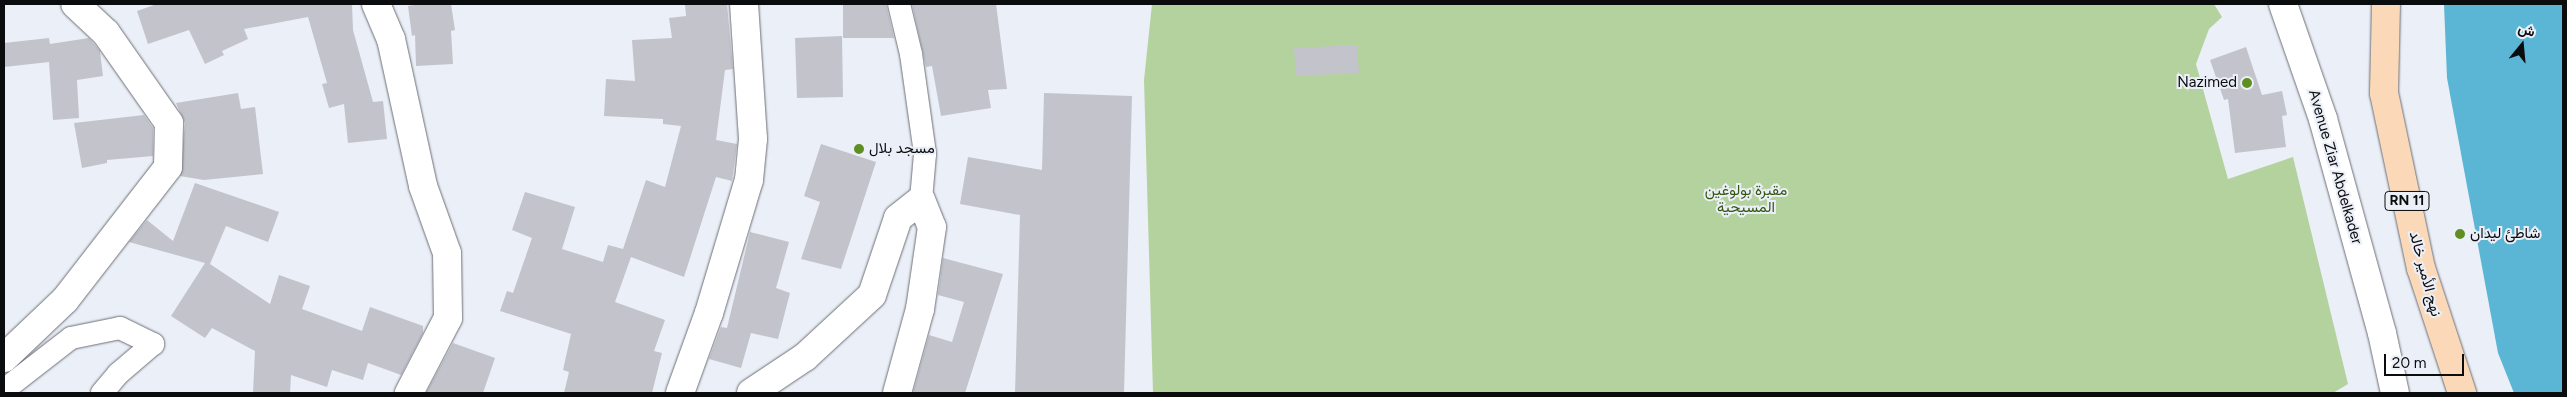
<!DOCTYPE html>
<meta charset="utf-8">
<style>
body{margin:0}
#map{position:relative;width:2567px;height:397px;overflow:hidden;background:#ebeff7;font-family:Figtree,Vazirmatn,sans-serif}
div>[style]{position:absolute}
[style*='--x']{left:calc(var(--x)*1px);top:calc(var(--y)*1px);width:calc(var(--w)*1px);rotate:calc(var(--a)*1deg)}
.green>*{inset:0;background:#b4d29e}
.water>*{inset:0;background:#5bb6d5}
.building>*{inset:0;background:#c3c3cb}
.roads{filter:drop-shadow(0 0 1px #6c6f76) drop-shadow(0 0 1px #6c6f76)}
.street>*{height:22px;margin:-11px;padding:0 11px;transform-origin:11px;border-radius:11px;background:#fff}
.secondary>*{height:28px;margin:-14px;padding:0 14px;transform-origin:14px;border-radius:14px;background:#fff}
.primary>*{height:28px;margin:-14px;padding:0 14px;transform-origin:14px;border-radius:14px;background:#fbd9b8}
.dots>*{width:14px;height:14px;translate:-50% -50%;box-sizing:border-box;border:2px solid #ebeff7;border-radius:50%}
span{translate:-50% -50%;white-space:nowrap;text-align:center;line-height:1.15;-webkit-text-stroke:4px #ebeff7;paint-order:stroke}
.shield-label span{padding:1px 4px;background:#ebeff7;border:1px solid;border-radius:4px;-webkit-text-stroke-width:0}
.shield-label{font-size:14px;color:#0b0c0e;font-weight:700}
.poi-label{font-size:15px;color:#0b0c0e}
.right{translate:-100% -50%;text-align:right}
.left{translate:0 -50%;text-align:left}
.street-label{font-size:15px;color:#0b0c0e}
.park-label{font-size:15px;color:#355713}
.frame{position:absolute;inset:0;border:5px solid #0b0c0e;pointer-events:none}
.north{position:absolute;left:2497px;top:20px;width:50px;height:50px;-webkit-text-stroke:4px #ebeff7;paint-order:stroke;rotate:17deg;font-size:14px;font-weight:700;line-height:20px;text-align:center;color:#0b0c0e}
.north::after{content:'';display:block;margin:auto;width:18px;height:22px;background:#0b0c0e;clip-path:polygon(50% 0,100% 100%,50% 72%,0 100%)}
.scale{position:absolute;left:2384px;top:354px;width:80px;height:22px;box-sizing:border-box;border:2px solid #0b0c0e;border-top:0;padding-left:6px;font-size:15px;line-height:18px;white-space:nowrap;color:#0b0c0e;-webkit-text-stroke:4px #ebeff7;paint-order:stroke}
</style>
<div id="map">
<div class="green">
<i style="clip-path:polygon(1152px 4px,2214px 4px,2222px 17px,2209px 29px,2196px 64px,2228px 179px,2293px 157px,2348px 384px,2333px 393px,1153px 393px,1144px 80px)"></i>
</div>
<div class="water">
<i style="clip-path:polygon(2444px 4px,2563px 4px,2563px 393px,2514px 393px,2498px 353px,2447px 78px)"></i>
</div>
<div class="building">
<i style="clip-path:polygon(157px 4px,352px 4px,353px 30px,373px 102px,383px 101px,387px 139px,348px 143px,344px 104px,329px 108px,322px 84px,327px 83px,308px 17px,244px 29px,248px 39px,222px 51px,224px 55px,205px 64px,189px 30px,148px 44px,137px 11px)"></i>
<i style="clip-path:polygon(421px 4px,451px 4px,455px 30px,451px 31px,453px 64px,416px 66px,415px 35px,412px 36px,408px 6px)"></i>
<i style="clip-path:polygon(685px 4px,727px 4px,733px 69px,725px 70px,716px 140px,737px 144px,732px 181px,716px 177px,684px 277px,631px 257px,615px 302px,665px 320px,654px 351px,662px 353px,652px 393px,564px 393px,569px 372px,563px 370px,571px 334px,500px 311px,507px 291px,513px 293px,532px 238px,512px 230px,525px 192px,575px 207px,562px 249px,603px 262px,608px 245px,623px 249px,646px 180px,665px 187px,681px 126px,663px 124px,663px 119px,604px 116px,606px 79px,635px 81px,632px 40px,672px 38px,669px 18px,686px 16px)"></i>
<i style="clip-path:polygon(843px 4px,886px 4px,894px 38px,843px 38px)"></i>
<i style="clip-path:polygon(912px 4px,996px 4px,1007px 89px,988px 90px,991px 108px,941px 116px,932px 66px,926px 67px)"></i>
<i style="clip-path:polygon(842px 36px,843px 97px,797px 98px,795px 38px)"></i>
<i style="clip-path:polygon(49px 38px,50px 44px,89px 38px,100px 51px,103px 76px,77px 80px,79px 118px,53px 120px,49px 62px,4px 67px,4px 43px)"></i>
<i style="clip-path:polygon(1357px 45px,1359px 73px,1296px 76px,1294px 48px)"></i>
<i style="clip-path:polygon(2246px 47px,2262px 95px,2282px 91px,2287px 115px,2282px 116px,2286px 147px,2235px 153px,2228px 99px,2224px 100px,2210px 60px)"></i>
<i style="clip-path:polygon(238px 93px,241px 109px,255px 107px,263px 174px,204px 180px,180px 176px,185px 123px,176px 103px)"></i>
<i style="clip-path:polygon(1044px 93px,1132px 96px,1124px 393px,1015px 393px,1020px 215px,960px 204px,968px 157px,1042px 170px)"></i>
<i style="clip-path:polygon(144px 115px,153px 128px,153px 156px,107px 160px,107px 163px,82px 168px,74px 123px)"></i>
<i style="clip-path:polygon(821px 144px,876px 162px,841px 269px,801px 259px,820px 202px,804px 196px)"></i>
<i style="clip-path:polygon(195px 183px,279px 212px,268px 242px,226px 226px,210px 264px,270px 304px,279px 275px,310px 286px,302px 309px,362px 331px,370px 307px,423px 326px,423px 333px,401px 375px,368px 363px,363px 380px,332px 370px,327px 387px,291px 375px,290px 393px,253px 393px,255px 351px,212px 328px,205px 338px,171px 316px,205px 263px,129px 242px,147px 220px,173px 241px)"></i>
<i style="clip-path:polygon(750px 232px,789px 242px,776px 288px,790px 293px,778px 339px,751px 333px,741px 368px,709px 359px,721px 327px,727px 328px)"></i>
<i style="clip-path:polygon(943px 258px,1003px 274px,965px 393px,913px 393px,929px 335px,952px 342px,964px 302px,938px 295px)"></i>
<i style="clip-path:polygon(453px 343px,495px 358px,483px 393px,426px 393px)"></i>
</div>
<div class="roads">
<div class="street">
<i style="--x:899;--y:4;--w:51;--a:76.5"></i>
<i style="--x:911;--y:54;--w:101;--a:82"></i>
<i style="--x:925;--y:154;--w:46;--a:95"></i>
<i style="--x:4;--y:390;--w:85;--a:-37.8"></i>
<i style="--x:71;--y:338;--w:50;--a:-11.5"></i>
<i style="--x:120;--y:328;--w:37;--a:26"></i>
<i style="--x:153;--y:344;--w:46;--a:139.4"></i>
<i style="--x:118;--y:374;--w:25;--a:130"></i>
</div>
<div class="secondary">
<i style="--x:376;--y:4;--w:38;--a:67"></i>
<i style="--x:391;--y:39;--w:150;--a:77.7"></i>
<i style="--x:423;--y:186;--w:71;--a:70.3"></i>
<i style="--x:447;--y:253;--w:65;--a:89.1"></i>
<i style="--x:448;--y:318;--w:85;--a:117.5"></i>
<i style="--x:2283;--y:4;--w:122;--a:70.8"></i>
<i style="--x:2323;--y:119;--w:222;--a:74.6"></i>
<i style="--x:2382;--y:333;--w:61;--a:77.8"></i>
<i style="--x:4;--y:358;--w:84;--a:-43.6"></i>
<i style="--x:65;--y:300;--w:168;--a:-52.2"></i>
<i style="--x:168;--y:167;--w:44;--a:-88.7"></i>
<i style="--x:169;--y:123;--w:110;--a:-125"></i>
<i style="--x:106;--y:33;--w:42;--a:-136.9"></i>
<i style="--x:680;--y:393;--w:85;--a:-70.1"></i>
<i style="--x:709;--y:313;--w:139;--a:-73.3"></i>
<i style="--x:749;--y:180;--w:41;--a:-84.4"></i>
<i style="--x:753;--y:139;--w:135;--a:-93.8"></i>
<i style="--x:751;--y:393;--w:65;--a:-33.7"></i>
<i style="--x:805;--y:357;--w:91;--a:-42.8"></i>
<i style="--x:872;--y:295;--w:81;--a:-71.3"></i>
<i style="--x:898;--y:218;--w:29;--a:-38"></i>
<i style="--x:921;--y:200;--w:29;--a:68"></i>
<i style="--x:932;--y:227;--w:83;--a:98.3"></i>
<i style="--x:920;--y:309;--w:87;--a:105.3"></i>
</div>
<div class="primary">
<i style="--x:2386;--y:4;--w:89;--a:91.3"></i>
<i style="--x:2384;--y:93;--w:179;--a:78.1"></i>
<i style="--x:2421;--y:268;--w:132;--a:71.8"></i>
</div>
</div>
<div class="dots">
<i style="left:2247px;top:83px;background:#618e22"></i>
<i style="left:859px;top:149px;background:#618e22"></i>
<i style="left:2460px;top:234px;background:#618e22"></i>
</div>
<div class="shield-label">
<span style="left:2407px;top:201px">RN 11</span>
</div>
<div class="poi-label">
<span class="right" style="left:2237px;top:83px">Nazimed</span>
<span class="left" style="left:869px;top:149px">مسجد بلال</span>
<span class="left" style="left:2470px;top:234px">شاطئ ليدان</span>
</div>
<div class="street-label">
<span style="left:2335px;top:167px;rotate:74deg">Avenue Ziar Abdelkader</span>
<span style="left:2425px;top:274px;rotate:75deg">نهج الأمير خالد</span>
</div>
<div class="park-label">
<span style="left:1746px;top:199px">مقبرة بولوغين<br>المسيحية</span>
</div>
<div class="frame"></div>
<div class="north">ش</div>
<div class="scale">20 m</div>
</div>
